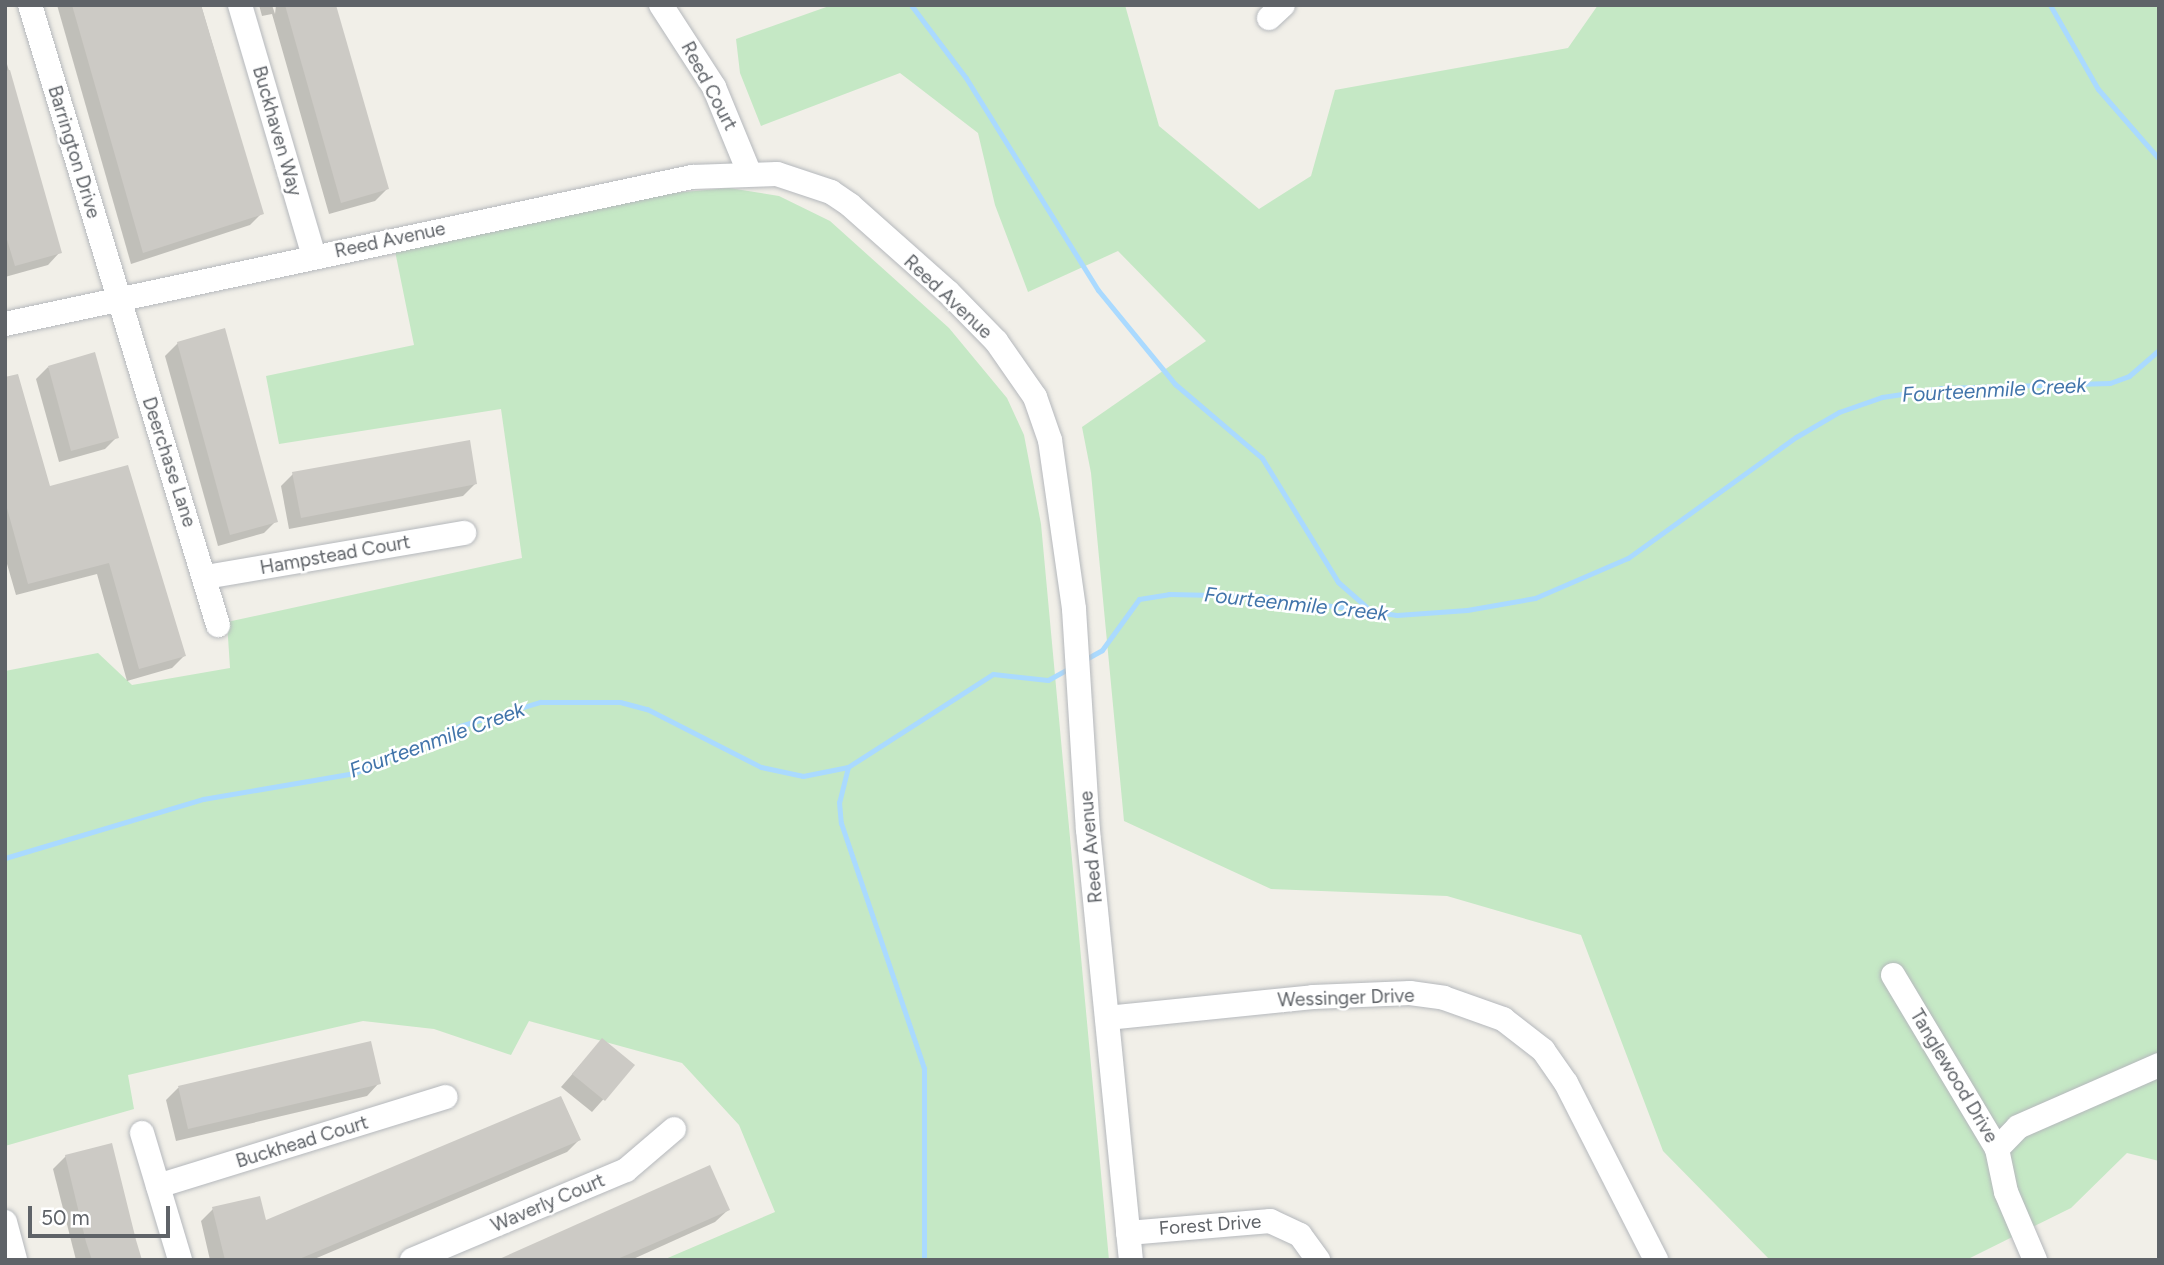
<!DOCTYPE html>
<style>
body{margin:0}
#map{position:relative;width:2164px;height:1265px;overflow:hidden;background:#f1efe8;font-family:Figtree,sans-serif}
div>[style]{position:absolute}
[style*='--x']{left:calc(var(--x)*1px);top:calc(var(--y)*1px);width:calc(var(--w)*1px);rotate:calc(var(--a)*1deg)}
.green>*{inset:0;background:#c5e8c5}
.shadow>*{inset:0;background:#0003}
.stream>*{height:5px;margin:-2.5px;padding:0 2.5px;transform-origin:2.5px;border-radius:2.5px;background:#aadaff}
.building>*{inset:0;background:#cccac5}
.roads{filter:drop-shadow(0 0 2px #b5b8bc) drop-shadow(0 0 2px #b5b8bc)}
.minor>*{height:24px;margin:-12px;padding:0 12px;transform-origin:12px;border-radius:12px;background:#fff}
span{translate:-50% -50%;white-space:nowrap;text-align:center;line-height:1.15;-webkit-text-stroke:5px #fff;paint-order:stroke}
.street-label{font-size:19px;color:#5f6368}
.water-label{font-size:21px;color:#4174aa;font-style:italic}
.frame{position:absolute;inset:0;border:7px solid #5f6368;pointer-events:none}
.scale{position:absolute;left:28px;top:1206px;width:142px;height:32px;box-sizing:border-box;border:4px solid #5f6368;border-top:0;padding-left:9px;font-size:21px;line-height:24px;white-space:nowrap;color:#5f6368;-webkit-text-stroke:5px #fff;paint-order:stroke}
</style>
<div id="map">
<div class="green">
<i style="clip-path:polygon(832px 5px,1125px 5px,1159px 126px,1259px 209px,1311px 176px,1335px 90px,1568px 48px,1598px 5px,2159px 5px,2159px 1161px,2127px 1153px,2071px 1208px,1966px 1260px,1770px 1260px,1663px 1151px,1581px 935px,1447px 896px,1271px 889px,1124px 821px,1091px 473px,1082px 427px,1206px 341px,1118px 251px,1028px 292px,995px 205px,978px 133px,900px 73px,761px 126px,740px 73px,736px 39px)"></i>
<i style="clip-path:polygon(729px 188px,779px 196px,830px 221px,949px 328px,1007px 398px,1024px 435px,1041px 524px,1109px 1260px,663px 1260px,775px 1212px,739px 1125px,682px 1063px,529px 1021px,511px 1055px,434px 1029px,363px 1021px,128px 1075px,134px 1109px,5px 1146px,5px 671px,98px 653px,132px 685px,230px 668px,227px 622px,522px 558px,501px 409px,279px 444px,266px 376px,414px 345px,395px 251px,672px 193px)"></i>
</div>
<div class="shadow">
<i style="clip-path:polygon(57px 5px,201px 5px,262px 213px,250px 225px,131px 264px)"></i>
<i style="clip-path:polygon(259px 5px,272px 5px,275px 14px,276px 5px,324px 5px,387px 189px,375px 201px,329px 214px,272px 14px,262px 16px)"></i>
<i style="clip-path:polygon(5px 57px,60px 252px,48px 265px,5px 277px)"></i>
<i style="clip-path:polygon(178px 343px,276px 521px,264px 533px,218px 546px,165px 356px)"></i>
<i style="clip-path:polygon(48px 367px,117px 437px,105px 449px,59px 462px,36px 379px)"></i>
<i style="clip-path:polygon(5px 379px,48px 488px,185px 655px,172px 668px,127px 681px,97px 574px,16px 595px,5px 557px)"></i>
<i style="clip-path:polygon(293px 474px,475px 484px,463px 496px,289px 529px,281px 486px)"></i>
<i style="clip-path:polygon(602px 1040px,633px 1066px,592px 1112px,561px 1087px)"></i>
<i style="clip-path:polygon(379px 1083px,367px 1096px,176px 1141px,166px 1100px,178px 1088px)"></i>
<i style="clip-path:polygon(579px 1140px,567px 1152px,312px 1260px,210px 1260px,201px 1221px,213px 1209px,264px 1223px)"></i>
<i style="clip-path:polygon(66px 1156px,140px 1260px,76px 1260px,53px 1169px)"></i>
<i style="clip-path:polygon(728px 1210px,715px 1222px,631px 1260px,503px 1260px)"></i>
</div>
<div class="stream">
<i style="--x:911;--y:5;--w:91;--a:53"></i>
<i style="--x:966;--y:78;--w:250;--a:58.1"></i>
<i style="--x:1098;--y:290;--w:122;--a:50.7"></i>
<i style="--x:1175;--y:384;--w:114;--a:40.4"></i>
<i style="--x:1262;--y:458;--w:145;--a:58.5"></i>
<i style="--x:1338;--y:582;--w:43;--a:41.2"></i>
<i style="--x:2050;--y:5;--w:97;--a:60.3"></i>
<i style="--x:2098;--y:89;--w:93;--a:48.9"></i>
<i style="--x:1086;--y:659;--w:18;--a:-29"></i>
<i style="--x:1102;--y:650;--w:63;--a:-54"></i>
<i style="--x:1139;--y:599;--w:30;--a:-9"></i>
<i style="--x:1169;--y:594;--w:91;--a:1.3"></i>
<i style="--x:1260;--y:596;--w:138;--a:7.9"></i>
<i style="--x:1397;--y:615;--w:70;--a:-4.1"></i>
<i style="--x:1467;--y:610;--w:69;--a:-10"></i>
<i style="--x:1535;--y:598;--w:101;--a:-23.3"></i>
<i style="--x:1628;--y:558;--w:207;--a:-35.8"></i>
<i style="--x:1796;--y:437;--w:50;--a:-30.2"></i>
<i style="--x:1839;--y:412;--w:46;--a:-19.2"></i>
<i style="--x:1882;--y:397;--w:61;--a:-8.5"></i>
<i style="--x:1942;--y:388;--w:168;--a:-1.7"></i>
<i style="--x:2110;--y:383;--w:20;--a:-20"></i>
<i style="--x:2129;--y:376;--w:40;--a:-41"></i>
<i style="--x:848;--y:767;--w:36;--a:104"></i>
<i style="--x:839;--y:802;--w:21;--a:85"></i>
<i style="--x:841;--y:823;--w:259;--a:71.3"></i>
<i style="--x:924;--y:1068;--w:192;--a:90"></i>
<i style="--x:5;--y:858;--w:207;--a:-16.6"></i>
<i style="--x:203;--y:799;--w:154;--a:-9.7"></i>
<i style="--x:355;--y:773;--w:115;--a:-24.1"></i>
<i style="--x:460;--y:726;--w:84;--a:-16.7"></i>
<i style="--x:540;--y:702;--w:80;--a:0"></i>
<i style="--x:620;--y:702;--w:28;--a:15"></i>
<i style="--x:647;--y:709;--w:128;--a:27"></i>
<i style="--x:761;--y:767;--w:43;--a:12.1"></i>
<i style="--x:803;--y:776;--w:46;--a:-11.3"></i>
<i style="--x:848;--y:767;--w:172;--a:-32.7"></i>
<i style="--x:993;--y:674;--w:55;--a:6.2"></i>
<i style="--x:1048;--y:680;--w:26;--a:-29"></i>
</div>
<div class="building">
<i style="clip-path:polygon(72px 5px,201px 5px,264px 214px,143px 253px)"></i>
<i style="clip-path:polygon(285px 5px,336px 5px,389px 189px,341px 203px)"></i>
<i style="clip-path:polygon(10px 70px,62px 253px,15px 266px,5px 233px,5px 71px)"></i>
<i style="clip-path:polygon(225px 328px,278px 522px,230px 535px,177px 342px)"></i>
<i style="clip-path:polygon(95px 352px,119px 438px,71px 451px,48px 366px)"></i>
<i style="clip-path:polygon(18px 374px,50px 486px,128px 465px,186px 656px,139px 669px,109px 563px,28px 584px,5px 501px,5px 377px)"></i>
<i style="clip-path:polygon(470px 440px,477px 484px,301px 518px,292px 472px)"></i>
<i style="clip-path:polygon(602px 1038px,635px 1065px,605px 1101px,572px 1074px)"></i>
<i style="clip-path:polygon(371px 1041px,381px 1084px,188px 1129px,178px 1086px)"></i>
<i style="clip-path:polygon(561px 1096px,581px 1140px,297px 1260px,225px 1260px,212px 1207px,260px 1196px,266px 1220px)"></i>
<i style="clip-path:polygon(112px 1143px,136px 1240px,142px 1260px,92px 1260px,86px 1242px,65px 1155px)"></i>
<i style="clip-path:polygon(710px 1165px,730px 1210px,648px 1246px,615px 1260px,497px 1260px)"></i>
</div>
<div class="roads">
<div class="minor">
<i style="--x:30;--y:5;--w:648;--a:73.13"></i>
<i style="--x:240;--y:5;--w:263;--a:73.6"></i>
<i style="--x:661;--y:5;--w:98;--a:57.1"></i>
<i style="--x:714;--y:87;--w:92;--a:67.6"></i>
<i style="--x:1269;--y:18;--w:19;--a:-43"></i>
<i style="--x:5;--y:324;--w:703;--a:-12.08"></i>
<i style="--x:692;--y:177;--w:85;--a:-2"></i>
<i style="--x:777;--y:174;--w:57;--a:18.4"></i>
<i style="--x:831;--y:192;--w:23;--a:34"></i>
<i style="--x:850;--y:205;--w:131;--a:41.6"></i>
<i style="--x:948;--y:292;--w:69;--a:45.6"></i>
<i style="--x:996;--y:341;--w:68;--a:55.1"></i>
<i style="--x:1035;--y:397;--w:46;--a:70.8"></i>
<i style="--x:1050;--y:440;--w:171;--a:81.9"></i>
<i style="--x:1074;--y:609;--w:221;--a:86.4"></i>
<i style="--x:1088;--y:830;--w:432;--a:84.3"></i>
<i style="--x:206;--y:577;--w:262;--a:-9.7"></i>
<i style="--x:1893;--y:975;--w:203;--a:59.1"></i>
<i style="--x:1997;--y:1149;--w:44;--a:78.2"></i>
<i style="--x:2006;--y:1192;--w:74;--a:66.9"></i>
<i style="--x:1107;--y:1018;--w:207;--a:-5.8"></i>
<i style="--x:1313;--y:997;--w:97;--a:-2.4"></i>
<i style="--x:1410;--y:993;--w:34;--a:8"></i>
<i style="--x:1444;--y:998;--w:63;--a:19.6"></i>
<i style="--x:1503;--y:1019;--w:51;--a:37.8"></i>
<i style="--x:1543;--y:1050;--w:40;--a:55.1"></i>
<i style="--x:1566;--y:1083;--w:199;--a:63"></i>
<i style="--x:142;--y:1133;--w:133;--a:73.3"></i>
<i style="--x:1997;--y:1149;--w:30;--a:-46"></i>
<i style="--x:2018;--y:1127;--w:154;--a:-23.7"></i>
<i style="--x:158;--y:1186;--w:301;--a:-17.2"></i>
<i style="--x:5;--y:1222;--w:39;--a:75"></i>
<i style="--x:1128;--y:1233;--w:143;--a:-4.8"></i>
<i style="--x:1270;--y:1221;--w:33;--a:25"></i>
<i style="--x:1300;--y:1235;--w:31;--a:54"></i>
<i style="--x:412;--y:1260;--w:232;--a:-22.8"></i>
<i style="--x:626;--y:1170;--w:63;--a:-40.5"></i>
</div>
</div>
<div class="street-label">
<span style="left:709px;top:86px;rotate:62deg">Reed Court</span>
<span style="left:277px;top:131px;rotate:74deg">Buckhaven Way</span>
<span style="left:74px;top:152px;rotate:73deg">Barrington Drive</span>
<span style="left:390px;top:240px;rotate:-12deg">Reed Avenue</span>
<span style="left:948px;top:297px;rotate:43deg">Reed Avenue</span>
<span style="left:169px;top:462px;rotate:72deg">Deerchase Lane</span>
<span style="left:335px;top:555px;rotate:-10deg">Hampstead Court</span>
<span style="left:1091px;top:847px;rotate:-95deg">Reed Avenue</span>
<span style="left:1346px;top:998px;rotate:-2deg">Wessinger Drive</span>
<span style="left:1954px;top:1076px;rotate:59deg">Tanglewood Drive</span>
<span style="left:302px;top:1142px;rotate:-17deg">Buckhead Court</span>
<span style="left:548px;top:1203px;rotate:-23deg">Waverly Court</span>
<span style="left:1210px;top:1225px;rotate:-4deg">Forest Drive</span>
</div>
<div class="water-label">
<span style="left:1994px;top:390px;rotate:-3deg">Fourteenmile Creek</span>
<span style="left:1296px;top:604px;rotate:6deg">Fourteenmile Creek</span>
<span style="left:437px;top:740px;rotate:-20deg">Fourteenmile Creek</span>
</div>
<div class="frame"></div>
<div class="scale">50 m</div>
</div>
